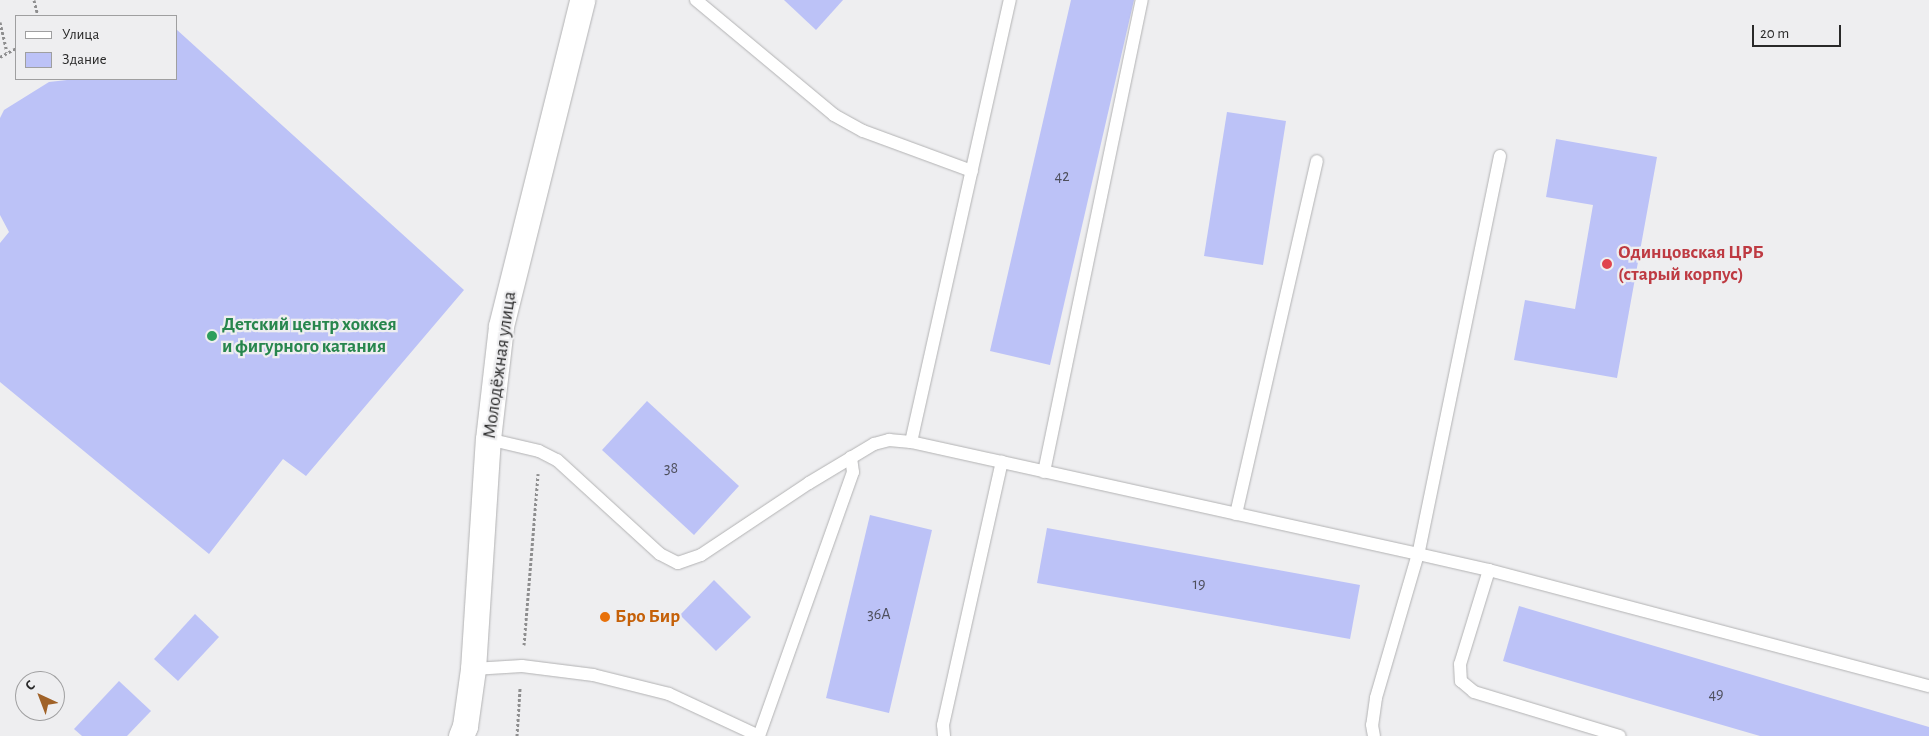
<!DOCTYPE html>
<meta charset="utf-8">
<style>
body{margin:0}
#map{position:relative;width:1929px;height:736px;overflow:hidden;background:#eeeef0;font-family:"Alegreya Sans",sans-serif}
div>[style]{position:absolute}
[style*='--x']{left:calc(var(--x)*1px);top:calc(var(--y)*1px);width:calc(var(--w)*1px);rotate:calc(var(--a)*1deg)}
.building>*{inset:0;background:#bcc2f7}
.path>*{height:3px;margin-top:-1.5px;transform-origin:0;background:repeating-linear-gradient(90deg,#8e8e8f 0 2.5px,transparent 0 5px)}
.roads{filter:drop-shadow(0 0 1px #b2b2b3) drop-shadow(0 0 1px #b2b2b3)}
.lane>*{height:12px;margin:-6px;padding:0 6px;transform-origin:6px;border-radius:6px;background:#fff}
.street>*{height:25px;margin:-12.5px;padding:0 12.5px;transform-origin:12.5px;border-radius:12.5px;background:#fff}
.dots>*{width:14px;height:14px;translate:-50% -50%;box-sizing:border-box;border:2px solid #eeeef0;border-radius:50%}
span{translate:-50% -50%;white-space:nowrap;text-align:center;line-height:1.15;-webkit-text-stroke:4.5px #eeeef0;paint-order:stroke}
.number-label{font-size:16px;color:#4e4f5c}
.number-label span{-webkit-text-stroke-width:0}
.health-label{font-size:19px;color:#be3a42;font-weight:700}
.left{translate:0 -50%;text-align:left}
.leisure-label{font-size:19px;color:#27864d;font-weight:700}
.street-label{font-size:19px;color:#292929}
.food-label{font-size:19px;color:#c56008;font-weight:700}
.legend{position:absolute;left:15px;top:15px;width:162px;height:65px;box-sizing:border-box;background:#eeeef0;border:1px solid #9f9fa0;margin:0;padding:6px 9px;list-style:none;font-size:15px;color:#292929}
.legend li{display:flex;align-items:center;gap:10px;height:25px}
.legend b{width:25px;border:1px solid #9f9fa0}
.north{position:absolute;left:15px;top:671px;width:50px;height:50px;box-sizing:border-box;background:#eeeef0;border:1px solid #9f9fa0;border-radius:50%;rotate:317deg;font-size:14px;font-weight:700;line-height:20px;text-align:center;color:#292929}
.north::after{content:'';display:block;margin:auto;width:18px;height:22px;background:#a06228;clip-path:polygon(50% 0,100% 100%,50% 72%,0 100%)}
.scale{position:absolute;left:1752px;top:25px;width:89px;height:22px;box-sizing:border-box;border:2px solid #292929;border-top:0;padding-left:6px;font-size:15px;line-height:18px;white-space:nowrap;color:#292929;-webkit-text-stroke:4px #eeeef0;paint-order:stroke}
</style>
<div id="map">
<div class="building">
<i style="clip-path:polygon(784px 0,843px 0,816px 30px)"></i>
<i style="clip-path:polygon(1071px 0,1134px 0,1050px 365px,990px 351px)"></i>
<i style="clip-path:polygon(176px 29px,464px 290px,306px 476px,283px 459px,209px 554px,0 382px,0 243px,9px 232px,0 215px,0 118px,4px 110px,49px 82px,76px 79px,176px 79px)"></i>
<i style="clip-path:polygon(1227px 112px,1286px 121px,1263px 265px,1204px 256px)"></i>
<i style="clip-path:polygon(1556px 139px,1657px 157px,1617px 378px,1514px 360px,1525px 300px,1575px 309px,1593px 205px,1546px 197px)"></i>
<i style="clip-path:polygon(647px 401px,739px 486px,694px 535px,602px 450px)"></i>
<i style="clip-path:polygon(870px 515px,932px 530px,889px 713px,826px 698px)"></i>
<i style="clip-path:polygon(1047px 528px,1360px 585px,1350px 639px,1037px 583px)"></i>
<i style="clip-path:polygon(714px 580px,751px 617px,716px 651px,680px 615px)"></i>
<i style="clip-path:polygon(1519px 606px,1929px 727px,1929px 736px,1760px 736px,1503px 661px)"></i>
<i style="clip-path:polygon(195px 614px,219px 637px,178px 681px,154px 659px)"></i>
<i style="clip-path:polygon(119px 681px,151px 711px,127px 736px,82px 736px,74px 729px)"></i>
</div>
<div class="path">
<i style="--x:34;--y:0;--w:16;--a:76"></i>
<i style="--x:0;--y:22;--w:31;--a:77"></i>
<i style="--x:0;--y:57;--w:18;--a:-29"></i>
<i style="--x:524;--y:645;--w:172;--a:-85.3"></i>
<i style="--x:517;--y:736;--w:48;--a:-86.4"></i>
</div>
<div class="roads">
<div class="lane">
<i style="--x:696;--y:0;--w:180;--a:39.8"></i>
<i style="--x:834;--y:115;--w:33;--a:29"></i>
<i style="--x:863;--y:131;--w:116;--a:20.2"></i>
<i style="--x:1500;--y:156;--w:406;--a:101.6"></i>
<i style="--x:1418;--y:554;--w:73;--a:12.7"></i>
<i style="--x:1489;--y:570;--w:455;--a:14.8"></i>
<i style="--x:488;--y:439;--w:52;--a:13.2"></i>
<i style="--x:539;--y:451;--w:20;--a:27"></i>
<i style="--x:557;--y:460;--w:139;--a:42.4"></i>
<i style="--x:660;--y:554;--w:20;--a:27"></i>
<i style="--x:678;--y:563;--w:24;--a:-19"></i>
<i style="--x:701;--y:555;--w:130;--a:-33.7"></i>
<i style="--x:809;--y:483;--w:76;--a:-31"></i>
<i style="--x:874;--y:444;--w:16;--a:-15"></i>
<i style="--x:889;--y:440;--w:22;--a:5"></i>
<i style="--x:911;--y:442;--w:519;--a:12.46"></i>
<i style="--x:1418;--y:554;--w:150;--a:106.3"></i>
<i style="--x:1376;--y:698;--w:27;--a:98"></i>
<i style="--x:1372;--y:725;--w:11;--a:80"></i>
<i style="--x:911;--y:442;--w:453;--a:-77.4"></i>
<i style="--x:1044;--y:472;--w:482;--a:-78.3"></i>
<i style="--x:1236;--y:514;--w:362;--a:-77.1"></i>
<i style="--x:1489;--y:570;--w:98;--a:107.1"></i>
<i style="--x:1460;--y:664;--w:17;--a:87"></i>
<i style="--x:1461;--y:681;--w:17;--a:40"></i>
<i style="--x:1474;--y:692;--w:152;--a:16.8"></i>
<i style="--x:473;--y:669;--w:49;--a:-3.5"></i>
<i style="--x:522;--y:666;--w:72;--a:7.2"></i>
<i style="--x:593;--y:675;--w:78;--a:14"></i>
<i style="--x:669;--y:694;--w:99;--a:25"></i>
<i style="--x:759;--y:736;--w:280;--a:-70.4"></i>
<i style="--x:853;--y:472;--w:15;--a:-98"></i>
<i style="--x:944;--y:736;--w:11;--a:-95"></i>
<i style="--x:943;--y:725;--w:270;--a:-77.4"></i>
</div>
<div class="street">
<i style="--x:461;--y:736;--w:11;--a:-68"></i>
<i style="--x:465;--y:726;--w:58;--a:-82"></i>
<i style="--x:473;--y:669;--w:230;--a:-86.3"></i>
<i style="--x:488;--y:439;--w:114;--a:-83.4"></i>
<i style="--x:501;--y:326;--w:336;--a:-76"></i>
</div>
</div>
<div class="dots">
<i style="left:1607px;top:264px;background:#e0444e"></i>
<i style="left:212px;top:336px;background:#2e9e5b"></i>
<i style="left:605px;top:617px;background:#e8710a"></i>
</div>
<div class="number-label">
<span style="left:1062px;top:176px">42</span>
<span style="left:671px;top:468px">38</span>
<span style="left:1199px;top:584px">19</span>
<span style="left:879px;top:614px">36А</span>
<span style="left:1716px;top:694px">49</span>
</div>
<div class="health-label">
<span class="left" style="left:1618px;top:264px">Одинцовская ЦРБ<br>(старый корпус)</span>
</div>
<div class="leisure-label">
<span class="left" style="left:222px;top:336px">Детский центр хоккея<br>и фигурного катания</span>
</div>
<div class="street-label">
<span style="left:500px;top:365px;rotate:-82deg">Молодёжная улица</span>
</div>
<div class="food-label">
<span class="left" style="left:615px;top:617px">Бро Бир</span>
</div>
<ul class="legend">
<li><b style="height:6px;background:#fff"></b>Улица</li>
<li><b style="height:14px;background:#bcc2f7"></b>Здание</li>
</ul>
<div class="north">С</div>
<div class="scale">20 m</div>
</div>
